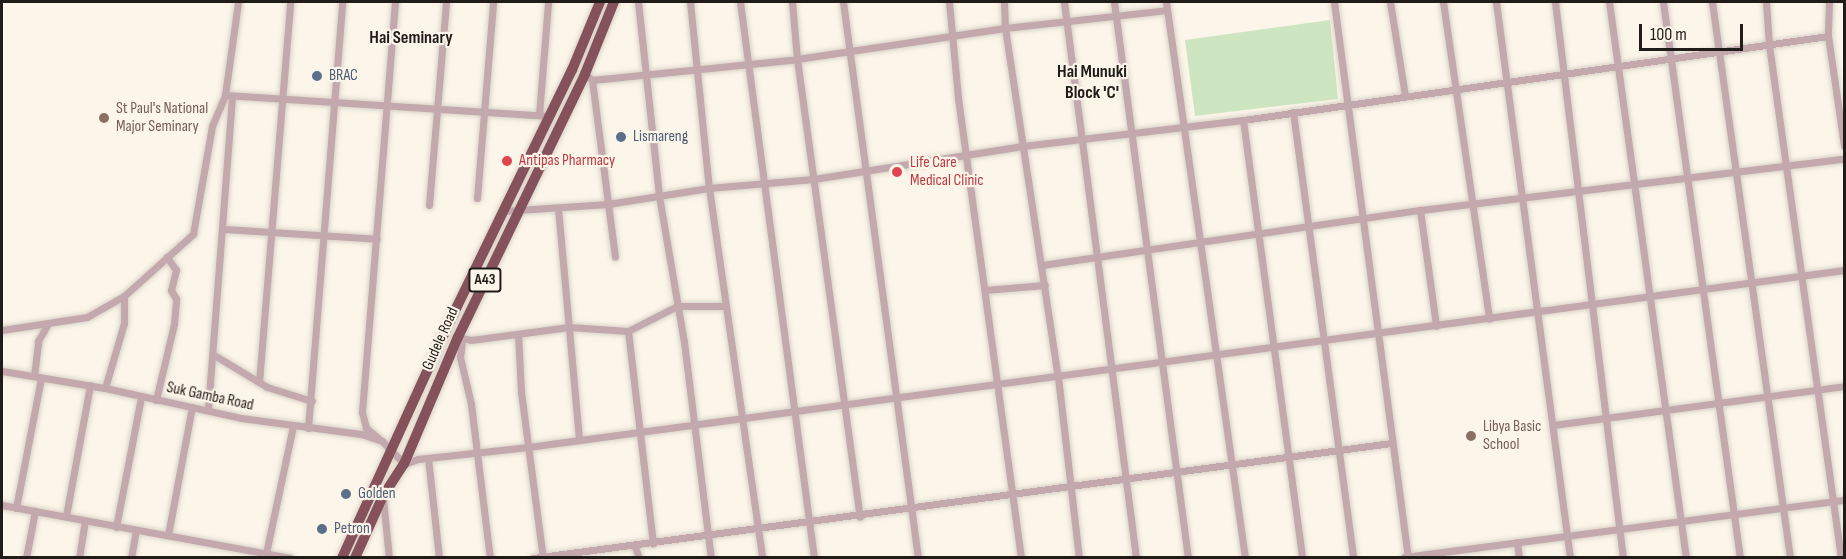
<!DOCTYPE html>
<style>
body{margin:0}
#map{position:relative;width:1846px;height:559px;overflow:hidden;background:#fcf5e9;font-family:"Sofia Sans Condensed",sans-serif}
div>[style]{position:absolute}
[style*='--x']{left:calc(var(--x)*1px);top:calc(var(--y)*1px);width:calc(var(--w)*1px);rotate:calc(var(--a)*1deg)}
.green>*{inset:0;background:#cde5c0}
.roads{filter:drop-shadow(0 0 2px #d9d2c8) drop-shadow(0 0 2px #d9d2c8)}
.minor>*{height:7px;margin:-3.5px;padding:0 3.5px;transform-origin:3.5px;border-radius:3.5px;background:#c3a9ad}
.highway>*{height:10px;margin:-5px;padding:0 5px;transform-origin:5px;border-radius:5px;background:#85515b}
.dots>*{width:16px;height:16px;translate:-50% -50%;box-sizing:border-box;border:3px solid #fcf5e9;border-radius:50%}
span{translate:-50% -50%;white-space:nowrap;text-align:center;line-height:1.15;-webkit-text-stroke:4.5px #fcf5e9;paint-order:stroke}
.shield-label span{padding:2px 4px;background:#fcf5e9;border:2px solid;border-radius:4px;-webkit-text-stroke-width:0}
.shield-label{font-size:15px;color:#201d19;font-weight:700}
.service-label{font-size:16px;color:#4e5e75}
.left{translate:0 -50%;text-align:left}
.education-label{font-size:16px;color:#785e54}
.health-label{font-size:16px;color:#be3a42}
.street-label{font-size:16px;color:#201d19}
.neighbourhood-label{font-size:18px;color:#201d19;font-weight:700}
.frame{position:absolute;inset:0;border:3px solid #201d19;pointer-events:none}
.scale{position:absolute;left:1639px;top:24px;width:104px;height:27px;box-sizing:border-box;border:3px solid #201d19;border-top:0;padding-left:8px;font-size:18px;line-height:21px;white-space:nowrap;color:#201d19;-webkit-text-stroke:4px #fcf5e9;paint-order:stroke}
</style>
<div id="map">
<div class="green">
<i style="clip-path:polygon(1330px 20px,1338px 99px,1195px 116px,1185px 40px)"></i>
</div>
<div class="roads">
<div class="minor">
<i style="--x:638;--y:2;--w:195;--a:83.8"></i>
<i style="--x:659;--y:196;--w:148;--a:80.3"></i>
<i style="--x:684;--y:342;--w:218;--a:82.9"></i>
<i style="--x:690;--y:2;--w:187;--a:84.2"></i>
<i style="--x:709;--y:188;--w:374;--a:81.8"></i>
<i style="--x:740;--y:2;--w:561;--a:82.42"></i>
<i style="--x:792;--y:2;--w:57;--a:85"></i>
<i style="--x:797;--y:59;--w:462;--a:82.2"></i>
<i style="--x:843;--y:2;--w:561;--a:82.32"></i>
<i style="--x:949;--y:2;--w:96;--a:84.6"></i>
<i style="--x:958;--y:98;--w:464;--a:82.2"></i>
<i style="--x:1004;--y:2;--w:26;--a:88"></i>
<i style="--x:1005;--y:28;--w:353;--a:81.4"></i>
<i style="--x:1058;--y:377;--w:182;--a:83.4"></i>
<i style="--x:1064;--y:2;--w:561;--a:82.62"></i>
<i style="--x:1114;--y:2;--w:561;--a:82.42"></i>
<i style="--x:1166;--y:2;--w:562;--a:81.91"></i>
<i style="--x:1334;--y:2;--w:561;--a:82.42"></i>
<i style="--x:1390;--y:2;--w:95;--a:80.9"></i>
<i style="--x:1443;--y:2;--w:320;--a:81.7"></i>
<i style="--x:1496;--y:2;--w:561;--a:82.42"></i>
<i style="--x:1555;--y:2;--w:560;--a:83.03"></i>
<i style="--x:1609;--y:2;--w:561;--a:82.12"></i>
<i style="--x:1663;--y:2;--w:561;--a:82.12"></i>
<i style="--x:1712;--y:2;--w:561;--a:82.01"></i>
<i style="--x:1766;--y:2;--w:43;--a:86"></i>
<i style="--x:1769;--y:45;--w:518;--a:82.01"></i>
<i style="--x:1829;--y:2;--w:34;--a:92"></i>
<i style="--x:1828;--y:36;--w:111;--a:81.7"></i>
<i style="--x:585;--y:74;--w:9;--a:41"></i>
<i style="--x:592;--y:80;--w:206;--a:-5.8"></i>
<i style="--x:797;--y:59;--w:210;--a:-8.5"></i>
<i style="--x:1005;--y:28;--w:163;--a:-6.3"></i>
<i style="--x:592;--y:80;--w:178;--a:82.6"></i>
<i style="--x:225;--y:95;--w:325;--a:3.7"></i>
<i style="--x:1293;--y:112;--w:450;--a:82.3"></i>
<i style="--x:539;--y:115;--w:113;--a:-85.4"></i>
<i style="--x:1243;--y:120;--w:442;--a:82.3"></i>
<i style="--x:477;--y:198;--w:197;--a:-85.3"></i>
<i style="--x:429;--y:205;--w:204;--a:-85.2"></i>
<i style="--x:558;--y:208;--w:233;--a:84.8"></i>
<i style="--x:1420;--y:210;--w:117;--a:82.1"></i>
<i style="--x:503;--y:211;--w:105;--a:-3.8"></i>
<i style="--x:608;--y:204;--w:102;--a:-9"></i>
<i style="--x:709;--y:188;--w:105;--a:-4.9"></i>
<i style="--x:814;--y:179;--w:211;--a:-9"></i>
<i style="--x:1022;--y:146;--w:223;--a:-6.7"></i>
<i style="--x:1243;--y:120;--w:591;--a:-8.17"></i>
<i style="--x:224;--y:229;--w:153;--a:3.7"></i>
<i style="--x:1042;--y:265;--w:382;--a:-8.3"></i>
<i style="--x:1420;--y:210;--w:427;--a:-6.9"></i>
<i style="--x:985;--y:290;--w:60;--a:-4.8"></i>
<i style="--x:2;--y:330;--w:86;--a:-8.7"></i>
<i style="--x:87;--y:317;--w:43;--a:-29.6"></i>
<i style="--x:124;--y:296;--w:93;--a:-41.9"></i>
<i style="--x:193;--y:234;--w:110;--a:-80"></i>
<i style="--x:212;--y:126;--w:34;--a:-67"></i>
<i style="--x:225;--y:95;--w:94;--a:-82"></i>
<i style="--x:628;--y:331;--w:214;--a:83.3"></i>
<i style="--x:518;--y:334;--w:58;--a:87"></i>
<i style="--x:521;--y:392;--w:167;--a:82.5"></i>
<i style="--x:458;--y:337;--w:13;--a:13"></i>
<i style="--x:471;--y:340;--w:99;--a:-7.6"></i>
<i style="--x:569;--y:327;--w:59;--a:3.9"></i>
<i style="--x:628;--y:331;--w:55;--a:-27"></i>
<i style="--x:677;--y:306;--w:48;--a:0"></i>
<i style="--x:462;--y:341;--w:16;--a:97"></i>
<i style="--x:460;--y:357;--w:48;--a:76.8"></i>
<i style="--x:471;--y:404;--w:155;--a:83"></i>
<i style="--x:214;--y:355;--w:62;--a:31.1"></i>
<i style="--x:267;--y:387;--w:47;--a:17.3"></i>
<i style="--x:2;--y:371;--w:104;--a:9.4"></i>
<i style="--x:105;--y:388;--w:139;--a:12.4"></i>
<i style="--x:241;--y:418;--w:121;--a:7.6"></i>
<i style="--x:361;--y:434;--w:22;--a:18"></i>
<i style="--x:382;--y:441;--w:32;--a:46"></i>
<i style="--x:404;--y:464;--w:15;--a:-20"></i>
<i style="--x:418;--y:459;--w:111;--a:-6.2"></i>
<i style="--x:528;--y:447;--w:1328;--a:-7.66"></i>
<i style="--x:34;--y:376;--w:35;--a:-83"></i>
<i style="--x:38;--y:341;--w:20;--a:-60"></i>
<i style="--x:259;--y:382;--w:381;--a:-85.3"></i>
<i style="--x:105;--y:388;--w:68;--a:-73.7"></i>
<i style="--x:124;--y:323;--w:27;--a:-90"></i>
<i style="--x:156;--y:400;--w:78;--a:-76.7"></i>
<i style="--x:174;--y:324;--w:25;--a:-85"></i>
<i style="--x:176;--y:299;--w:10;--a:-119"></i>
<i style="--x:171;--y:290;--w:21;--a:-76"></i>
<i style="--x:176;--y:270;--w:16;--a:-125"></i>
<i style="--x:208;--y:409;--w:314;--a:-85.6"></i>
<i style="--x:1553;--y:425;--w:294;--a:-7.6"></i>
<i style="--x:308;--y:428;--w:427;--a:-85.4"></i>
<i style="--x:378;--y:438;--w:16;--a:-140"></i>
<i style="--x:366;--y:428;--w:16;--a:-104"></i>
<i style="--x:362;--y:412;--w:411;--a:-85.4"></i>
<i style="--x:428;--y:458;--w:101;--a:83.7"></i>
<i style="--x:383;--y:499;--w:59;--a:84.2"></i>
<i style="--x:2;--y:505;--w:293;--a:10.4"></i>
<i style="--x:16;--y:508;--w:132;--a:-79.1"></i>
<i style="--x:66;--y:516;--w:133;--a:-79.6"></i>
<i style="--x:116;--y:527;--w:132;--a:-79.1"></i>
<i style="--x:168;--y:535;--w:130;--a:-79.4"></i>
<i style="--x:1517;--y:542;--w:16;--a:83"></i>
<i style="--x:635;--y:547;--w:12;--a:70"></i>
<i style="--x:266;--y:553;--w:130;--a:-78"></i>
<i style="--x:1404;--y:557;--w:444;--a:-7.4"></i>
<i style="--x:26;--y:558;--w:48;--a:-79.2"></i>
<i style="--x:79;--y:558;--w:37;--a:-81"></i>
<i style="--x:131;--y:558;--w:28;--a:-80"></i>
<i style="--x:533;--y:558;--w:867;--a:-7.63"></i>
</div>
<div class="highway">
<i style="--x:342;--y:558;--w:258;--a:-65.5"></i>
<i style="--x:449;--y:323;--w:281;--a:-64.1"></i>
<i style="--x:572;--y:70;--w:74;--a:-67.6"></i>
<i style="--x:355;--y:558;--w:68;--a:-65.7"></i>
<i style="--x:383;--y:496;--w:38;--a:-57"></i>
<i style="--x:404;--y:464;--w:138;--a:-67"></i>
<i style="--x:458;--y:337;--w:292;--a:-64.2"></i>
<i style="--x:585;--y:74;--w:78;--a:-68.1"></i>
</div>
</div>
<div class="dots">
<i style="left:317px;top:76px;background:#5c6f8a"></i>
<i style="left:104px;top:118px;background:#8d6e63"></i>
<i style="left:621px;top:137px;background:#5c6f8a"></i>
<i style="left:507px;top:161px;background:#e0444e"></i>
<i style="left:897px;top:172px;background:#e0444e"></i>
<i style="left:1471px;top:436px;background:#8d6e63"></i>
<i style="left:346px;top:494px;background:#5c6f8a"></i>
<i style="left:322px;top:529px;background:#5c6f8a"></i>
</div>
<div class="shield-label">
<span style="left:485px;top:280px">A43</span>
</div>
<div class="service-label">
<span class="left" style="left:329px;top:76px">BRAC</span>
<span class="left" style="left:633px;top:137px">Lismareng</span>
<span class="left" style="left:358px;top:494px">Golden</span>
<span class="left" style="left:334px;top:529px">Petron</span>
</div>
<div class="education-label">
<span class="left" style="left:116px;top:118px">St Paul's National<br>Major Seminary</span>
<span class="left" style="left:1483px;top:436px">Libya Basic<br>School</span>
</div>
<div class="health-label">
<span class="left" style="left:519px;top:161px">Antipas Pharmacy</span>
<span class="left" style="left:910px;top:172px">Life Care<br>Medical Clinic</span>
</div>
<div class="street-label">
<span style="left:441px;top:339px;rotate:-66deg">Gudele Road</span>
<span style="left:210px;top:397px;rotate:12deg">Suk Gamba Road</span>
</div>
<div class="neighbourhood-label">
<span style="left:411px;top:38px">Hai Seminary</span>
<span style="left:1092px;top:83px">Hai Munuki<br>Block 'C'</span>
</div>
<div class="frame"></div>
<div class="scale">100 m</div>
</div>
